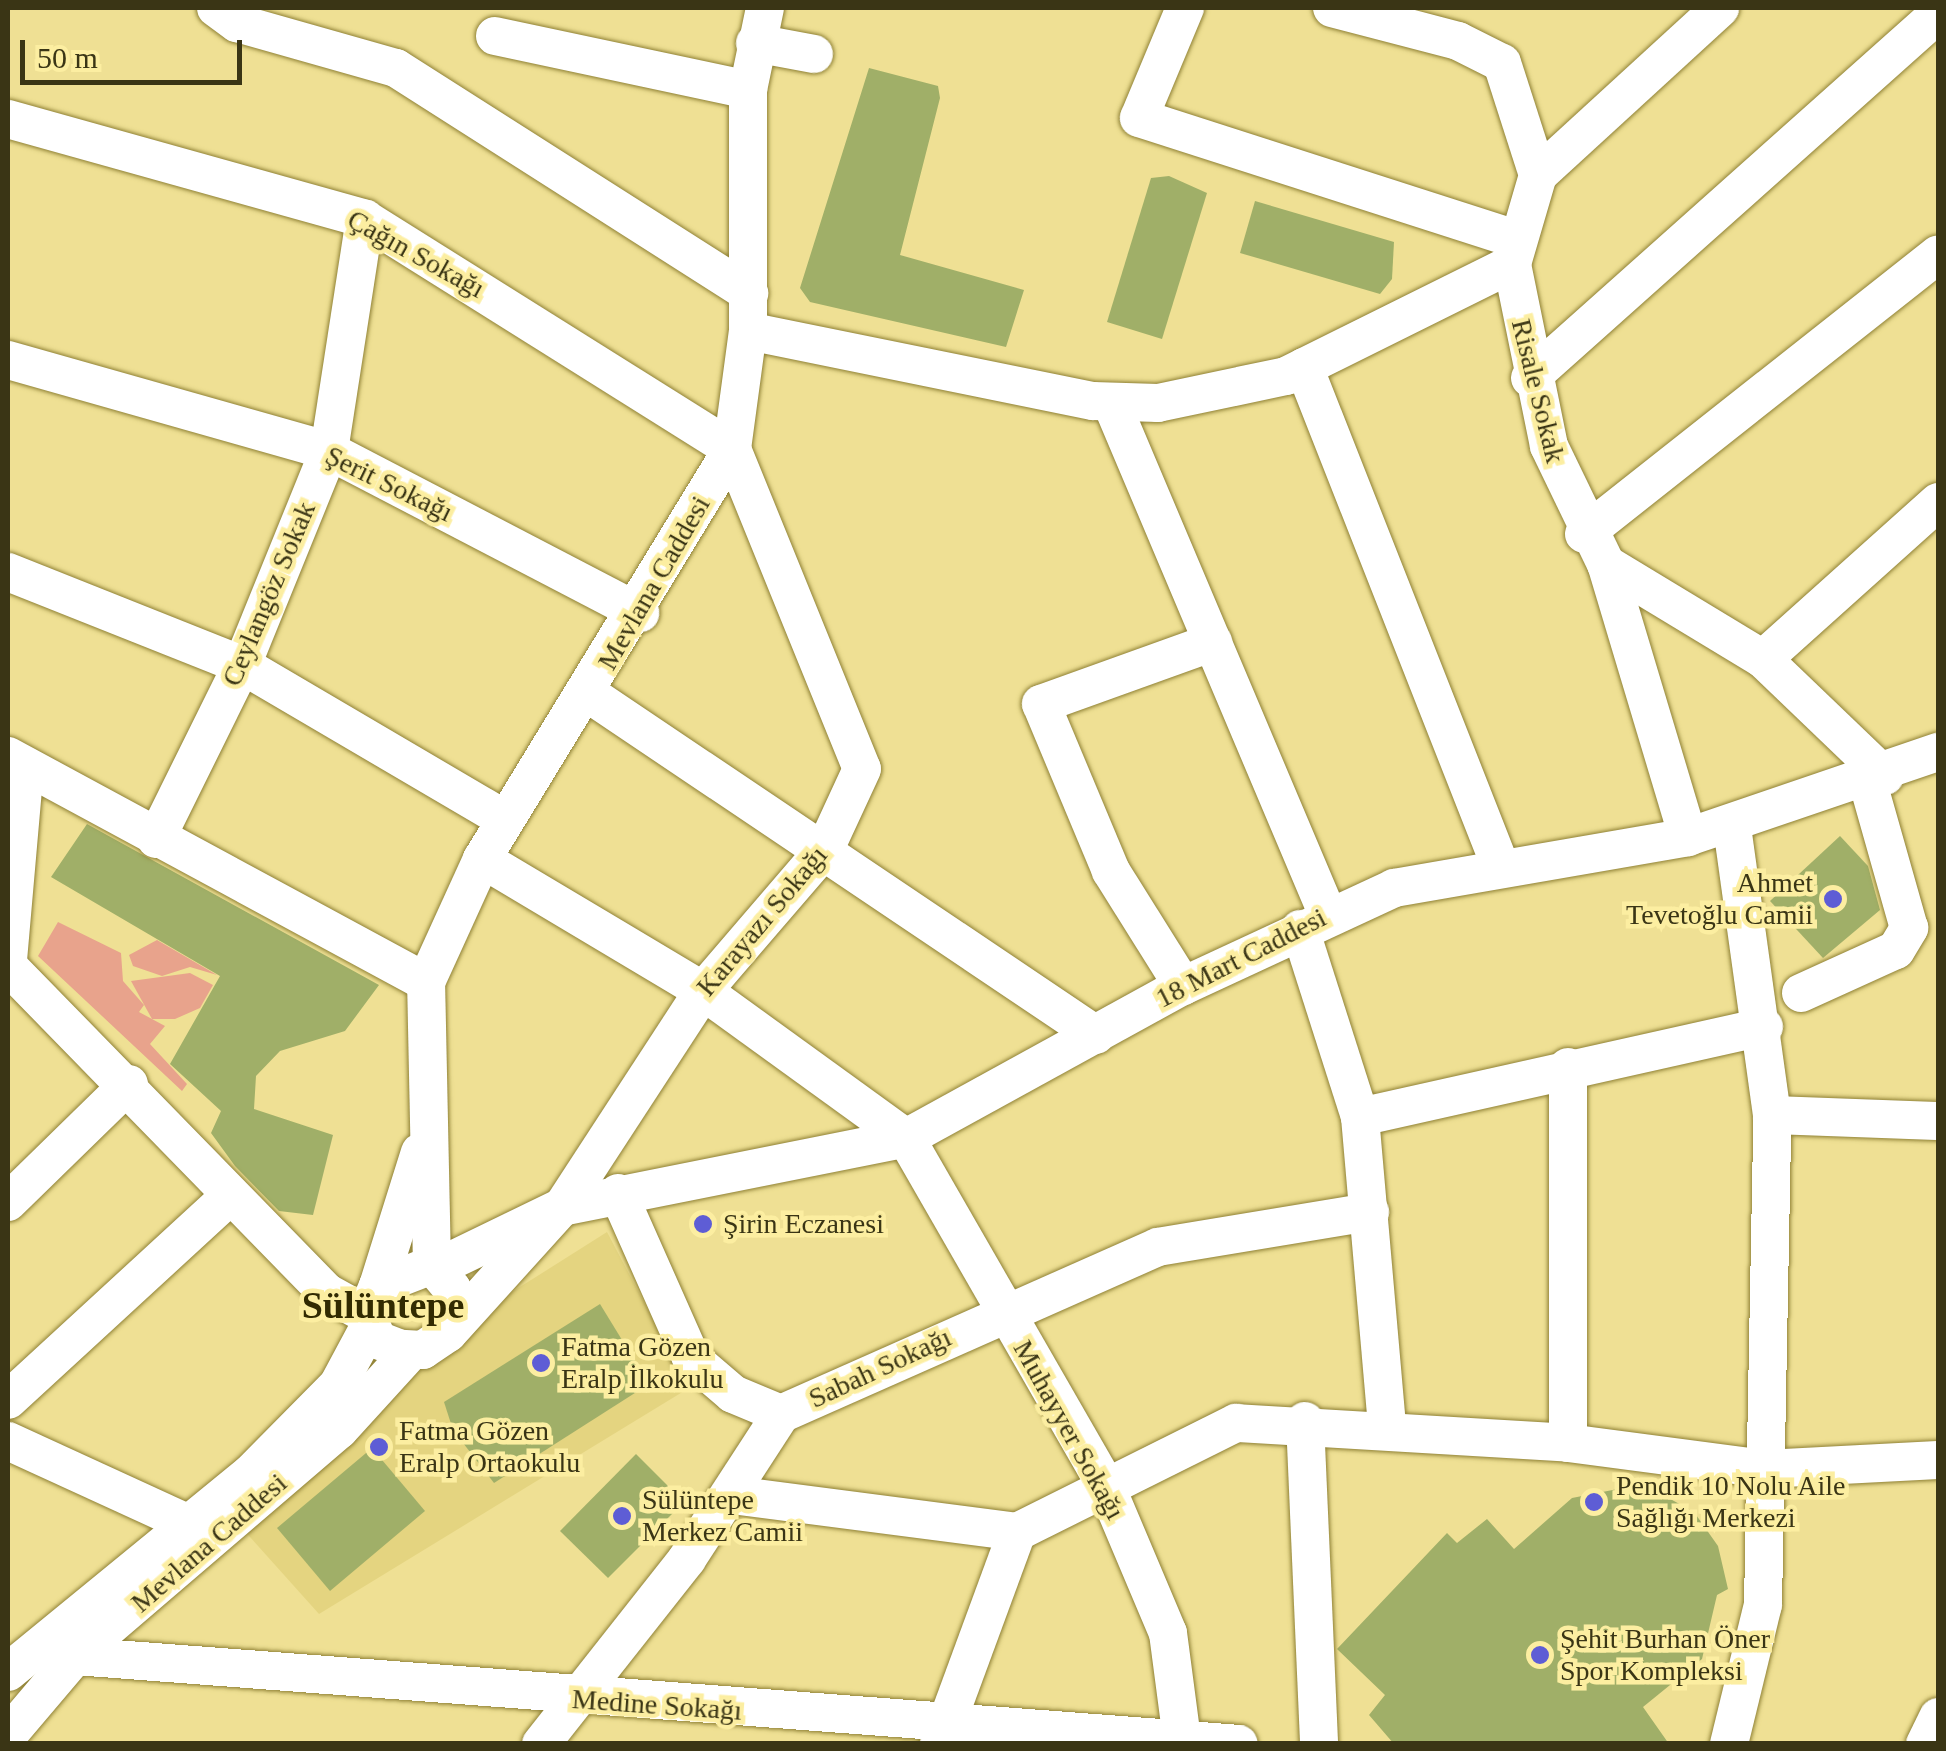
<!DOCTYPE html>
<meta charset="utf-8">
<style>
body{margin:0}
#map{position:relative;width:1946px;height:1751px;overflow:hidden;background:#efe094;font-family:"Times New Roman",serif}
div>[style]{position:absolute}
[style*='--x']{left:calc(var(--x)*1px);top:calc(var(--y)*1px);width:calc(var(--w)*1px);rotate:calc(var(--a)*1deg)}
.built>*{inset:0;background:#e4d480}
.green>*{inset:0;background:#e8a38c}
.building>*{inset:0;background:#a0af68}
.roads{filter:drop-shadow(0 0 2px #8f8135) drop-shadow(0 0 2px #8f8135)}
.minor>*{height:38px;margin:-19px;padding:0 19px;transform-origin:19px;border-radius:19px;background:#fff}
.dots>*{width:28px;height:28px;translate:-50% -50%;box-sizing:border-box;border:5px solid #fceea1;border-radius:50%}
span{translate:-50% -50%;white-space:nowrap;text-align:center;line-height:1.15;-webkit-text-stroke:9px #fceea1;paint-order:stroke}
.street-label{font-size:28px;color:#3a3515}
.poi-label{font-size:28px;color:#3a3515}
.right{translate:-100% -50%;text-align:right}
.left{translate:0 -50%;text-align:left}
.district-label{font-size:38px;color:#322b01;font-weight:700}
.frame{position:absolute;inset:0;border:10px solid #3a3515;pointer-events:none}
.scale{position:absolute;left:20px;top:40px;width:222px;height:45px;box-sizing:border-box;border:5px solid #3a3515;border-top:0;padding-left:12px;font-size:30px;line-height:35px;white-space:nowrap;color:#3a3515;-webkit-text-stroke:8px #fceea1;paint-order:stroke}
</style>
<div id="map">
<div class="built">
<i style="clip-path:polygon(607px 1232px,689px 1388px,319px 1614px,242px 1528px,422px 1349px)"></i>
</div>
<div class="green">
<i style="clip-path:polygon(58px 922px,121px 953px,123px 981px,144px 1005px,139px 1012px,165px 1026px,150px 1044px,187px 1084px,182px 1091px,38px 956px)"></i>
<i style="clip-path:polygon(157px 940px,217px 975px,190px 967px,162px 976px,133px 966px,129px 955px)"></i>
<i style="clip-path:polygon(190px 973px,213px 985px,200px 1008px,175px 1019px,152px 1019px,131px 981px)"></i>
</div>
<div class="building">
<i style="clip-path:polygon(869px 68px,938px 86px,940px 98px,900px 255px,1024px 290px,1006px 347px,810px 302px,800px 288px)"></i>
<i style="clip-path:polygon(1169px 176px,1207px 193px,1162px 339px,1107px 322px,1151px 178px)"></i>
<i style="clip-path:polygon(1255px 201px,1394px 242px,1392px 279px,1380px 294px,1240px 253px)"></i>
<i style="clip-path:polygon(87px 824px,379px 985px,345px 1031px,280px 1051px,256px 1076px,254px 1109px,333px 1135px,313px 1215px,279px 1211px,235px 1166px,211px 1133px,221px 1111px,170px 1064px,220px 976px,51px 877px)"></i>
<i style="clip-path:polygon(1840px 836px,1868px 866px,1880px 910px,1823px 958px,1770px 901px)"></i>
<i style="clip-path:polygon(600px 1304px,649px 1384px,494px 1483px,453px 1430px,444px 1402px)"></i>
<i style="clip-path:polygon(372px 1448px,425px 1511px,330px 1591px,277px 1528px)"></i>
<i style="clip-path:polygon(636px 1454px,684px 1502px,608px 1578px,560px 1531px)"></i>
<i style="clip-path:polygon(1643px 1484px,1694px 1512px,1718px 1546px,1728px 1589px,1717px 1595px,1702px 1659px,1643px 1707px,1669px 1744px,1394px 1744px,1369px 1715px,1385px 1695px,1337px 1649px,1447px 1533px,1457px 1543px,1487px 1519px,1514px 1549px,1572px 1498px)"></i>
</div>
<div class="roads">
<div class="minor">
<i style="--x:216;--y:8;--w:26;--a:36"></i>
<i style="--x:237;--y:23;--w:165;--a:15.8"></i>
<i style="--x:396;--y:68;--w:419;--a:32.5"></i>
<i style="--x:1185;--y:8;--w:119;--a:112.7"></i>
<i style="--x:1139;--y:118;--w:395;--a:17.8"></i>
<i style="--x:1332;--y:8;--w:130;--a:14.7"></i>
<i style="--x:1458;--y:41;--w:49;--a:26.6"></i>
<i style="--x:1502;--y:63;--w:118;--a:72.2"></i>
<i style="--x:495;--y:36;--w:259;--a:12"></i>
<i style="--x:755;--y:43;--w:60;--a:10.6"></i>
<i style="--x:8;--y:119;--w:371;--a:15.6"></i>
<i style="--x:365;--y:219;--w:433;--a:32.1"></i>
<i style="--x:732;--y:449;--w:345;--a:67.9"></i>
<i style="--x:862;--y:769;--w:88;--a:114.8"></i>
<i style="--x:825;--y:849;--w:187;--a:130.7"></i>
<i style="--x:703;--y:991;--w:258;--a:123.1"></i>
<i style="--x:562;--y:1207;--w:170;--a:132.1"></i>
<i style="--x:448;--y:1333;--w:30;--a:146"></i>
<i style="--x:423;--y:1350;--w:22;--a:-177"></i>
<i style="--x:401;--y:1349;--w:25;--a:-159"></i>
<i style="--x:378;--y:1340;--w:29;--a:-115"></i>
<i style="--x:366;--y:1314;--w:30;--a:-67"></i>
<i style="--x:378;--y:1286;--w:58;--a:-21.3"></i>
<i style="--x:432;--y:1265;--w:31;--a:50"></i>
<i style="--x:452;--y:1289;--w:33;--a:83"></i>
<i style="--x:748;--y:331;--w:352;--a:11.5"></i>
<i style="--x:1093;--y:401;--w:65;--a:1.8"></i>
<i style="--x:1158;--y:403;--w:131;--a:-11.9"></i>
<i style="--x:1286;--y:376;--w:252;--a:-26.4"></i>
<i style="--x:8;--y:360;--w:334;--a:15.8"></i>
<i style="--x:329;--y:451;--w:351;--a:27.5"></i>
<i style="--x:1304;--y:367;--w:535;--a:68.52"></i>
<i style="--x:1530;--y:378;--w:547;--a:-41.74"></i>
<i style="--x:1111;--y:402;--w:555;--a:67.09"></i>
<i style="--x:1584;--y:534;--w:451;--a:-38.3"></i>
<i style="--x:1606;--y:564;--w:184;--a:31.2"></i>
<i style="--x:1763;--y:659;--w:235;--a:-41.9"></i>
<i style="--x:8;--y:572;--w:252;--a:21.7"></i>
<i style="--x:242;--y:665;--w:305;--a:30.4"></i>
<i style="--x:1763;--y:659;--w:169;--a:43.8"></i>
<i style="--x:589;--y:694;--w:611;--a:33.92"></i>
<i style="--x:8;--y:756;--w:475;--a:28.4"></i>
<i style="--x:1688;--y:837;--w:285;--a:-106.7"></i>
<i style="--x:1606;--y:564;--w:131;--a:-115.8"></i>
<i style="--x:1549;--y:446;--w:186;--a:-101.5"></i>
<i style="--x:1512;--y:264;--w:93;--a:-73.7"></i>
<i style="--x:1538;--y:175;--w:247;--a:-42.5"></i>
<i style="--x:156;--y:839;--w:194;--a:-63.7"></i>
<i style="--x:242;--y:665;--w:231;--a:-67.9"></i>
<i style="--x:329;--y:451;--w:235;--a:-81.2"></i>
<i style="--x:482;--y:859;--w:257;--a:30.8"></i>
<i style="--x:703;--y:991;--w:251;--a:35.9"></i>
<i style="--x:906;--y:1138;--w:399;--a:60.1"></i>
<i style="--x:1105;--y:1484;--w:162;--a:67.1"></i>
<i style="--x:1168;--y:1633;--w:107;--a:82.5"></i>
<i style="--x:1300;--y:929;--w:197;--a:72.3"></i>
<i style="--x:1360;--y:1117;--w:311;--a:85"></i>
<i style="--x:8;--y:960;--w:195;--a:-85"></i>
<i style="--x:8;--y:966;--w:455;--a:45.7"></i>
<i style="--x:326;--y:1292;--w:46;--a:28.8"></i>
<i style="--x:1183;--y:986;--w:136;--a:-122.1"></i>
<i style="--x:1111;--y:871;--w:181;--a:-112.7"></i>
<i style="--x:1041;--y:704;--w:183;--a:-19.8"></i>
<i style="--x:1801;--y:993;--w:104;--a:-24.4"></i>
<i style="--x:1896;--y:950;--w:26;--a:-59"></i>
<i style="--x:1909;--y:928;--w:151;--a:-105.8"></i>
<i style="--x:1772;--y:1115;--w:166;--a:2.1"></i>
<i style="--x:1360;--y:1117;--w:414;--a:-12.6"></i>
<i style="--x:618;--y:1193;--w:180;--a:66.1"></i>
<i style="--x:691;--y:1358;--w:55;--a:40.6"></i>
<i style="--x:733;--y:1394;--w:52;--a:22.6"></i>
<i style="--x:8;--y:1202;--w:169;--a:-44.3"></i>
<i style="--x:432;--y:1265;--w:283;--a:-91.2"></i>
<i style="--x:426;--y:982;--w:135;--a:-65.5"></i>
<i style="--x:482;--y:859;--w:480;--a:-58.6"></i>
<i style="--x:732;--y:449;--w:119;--a:-82.3"></i>
<i style="--x:748;--y:331;--w:241;--a:-90"></i>
<i style="--x:748;--y:90;--w:84;--a:-78.3"></i>
<i style="--x:438;--y:1267;--w:138;--a:-25.8"></i>
<i style="--x:562;--y:1207;--w:351;--a:-11.3"></i>
<i style="--x:906;--y:1138;--w:316;--a:-28.8"></i>
<i style="--x:1183;--y:986;--w:233;--a:-24.9"></i>
<i style="--x:1394;--y:888;--w:298;--a:-9.8"></i>
<i style="--x:1688;--y:837;--w:264;--a:-18.8"></i>
<i style="--x:378;--y:1286;--w:140;--a:-72.6"></i>
<i style="--x:8;--y:1400;--w:301;--a:-42.6"></i>
<i style="--x:1305;--y:1421;--w:323;--a:87.5"></i>
<i style="--x:8;--y:1441;--w:197;--a:24.6"></i>
<i style="--x:1568;--y:1443;--w:376;--a:-90"></i>
<i style="--x:733;--y:1495;--w:286;--a:7.4"></i>
<i style="--x:75;--y:1656;--w:1167;--a:4.32"></i>
<i style="--x:8;--y:1672;--w:313;--a:-39.3"></i>
<i style="--x:250;--y:1474;--w:125;--a:-45.3"></i>
<i style="--x:338;--y:1385;--w:64;--a:-61.8"></i>
<i style="--x:8;--y:1735;--w:104;--a:-49.7"></i>
<i style="--x:75;--y:1656;--w:348;--a:-40.6"></i>
<i style="--x:339;--y:1430;--w:107;--a:-47.7"></i>
<i style="--x:541;--y:1744;--w:236;--a:-51.7"></i>
<i style="--x:687;--y:1559;--w:173;--a:-57"></i>
<i style="--x:781;--y:1414;--w:412;--a:-23.9"></i>
<i style="--x:1158;--y:1247;--w:215;--a:-9.4"></i>
<i style="--x:939;--y:1744;--w:226;--a:-69.8"></i>
<i style="--x:1017;--y:1532;--w:245;--a:-26.5"></i>
<i style="--x:1236;--y:1423;--w:333;--a:3.4"></i>
<i style="--x:1568;--y:1443;--w:199;--a:7.5"></i>
<i style="--x:1765;--y:1469;--w:173;--a:-3"></i>
<i style="--x:1729;--y:1744;--w:143;--a:-76.3"></i>
<i style="--x:1763;--y:1605;--w:490;--a:-88.9"></i>
<i style="--x:1772;--y:1115;--w:292;--a:-97.9"></i>
<i style="--x:1925;--y:1744;--w:30;--a:-64"></i>
</div>
</div>
<div class="dots">
<i style="left:1833px;top:899px;background:#5e5dd5"></i>
<i style="left:703px;top:1224px;background:#5e5dd5"></i>
<i style="left:541px;top:1363px;background:#5e5dd5"></i>
<i style="left:379px;top:1447px;background:#5e5dd5"></i>
<i style="left:1594px;top:1502px;background:#5e5dd5"></i>
<i style="left:622px;top:1516px;background:#5e5dd5"></i>
<i style="left:1540px;top:1655px;background:#5e5dd5"></i>
</div>
<div class="street-label">
<span style="left:416px;top:254px;rotate:29deg">Çağın Sokağı</span>
<span style="left:1538px;top:391px;rotate:76deg">Risale Sokak</span>
<span style="left:389px;top:484px;rotate:26deg">Şerit Sokağı</span>
<span style="left:654px;top:583px;rotate:-60deg">Mevlana Caddesi</span>
<span style="left:269px;top:594px;rotate:-67deg">Ceylangöz Sokak</span>
<span style="left:762px;top:921px;rotate:-50deg">Karayazı Sokağı</span>
<span style="left:1241px;top:958px;rotate:-27deg">18 Mart Caddesi</span>
<span style="left:880px;top:1368px;rotate:-25deg">Sabah Sokağı</span>
<span style="left:1069px;top:1430px;rotate:61deg">Muhayyer Sokağı</span>
<span style="left:209px;top:1543px;rotate:-41deg">Mevlana Caddesi</span>
<span style="left:657px;top:1705px;rotate:4deg">Medine Sokağı</span>
</div>
<div class="poi-label">
<span class="right" style="left:1813px;top:899px">Ahmet<br>Tevetoğlu Camii</span>
<span class="left" style="left:723px;top:1224px">Şirin Eczanesi</span>
<span class="left" style="left:561px;top:1363px">Fatma Gözen<br>Eralp İlkokulu</span>
<span class="left" style="left:399px;top:1447px">Fatma Gözen<br>Eralp Ortaokulu</span>
<span class="left" style="left:1616px;top:1502px">Pendik 10 Nolu Aile<br>Sağlığı Merkezi</span>
<span class="left" style="left:642px;top:1516px">Sülüntepe<br>Merkez Camii</span>
<span class="left" style="left:1560px;top:1655px">Şehit Burhan Öner<br>Spor Kompleksi</span>
</div>
<div class="district-label">
<span style="left:383px;top:1306px">Sülüntepe</span>
</div>
<div class="frame"></div>
<div class="scale">50 m</div>
</div>
